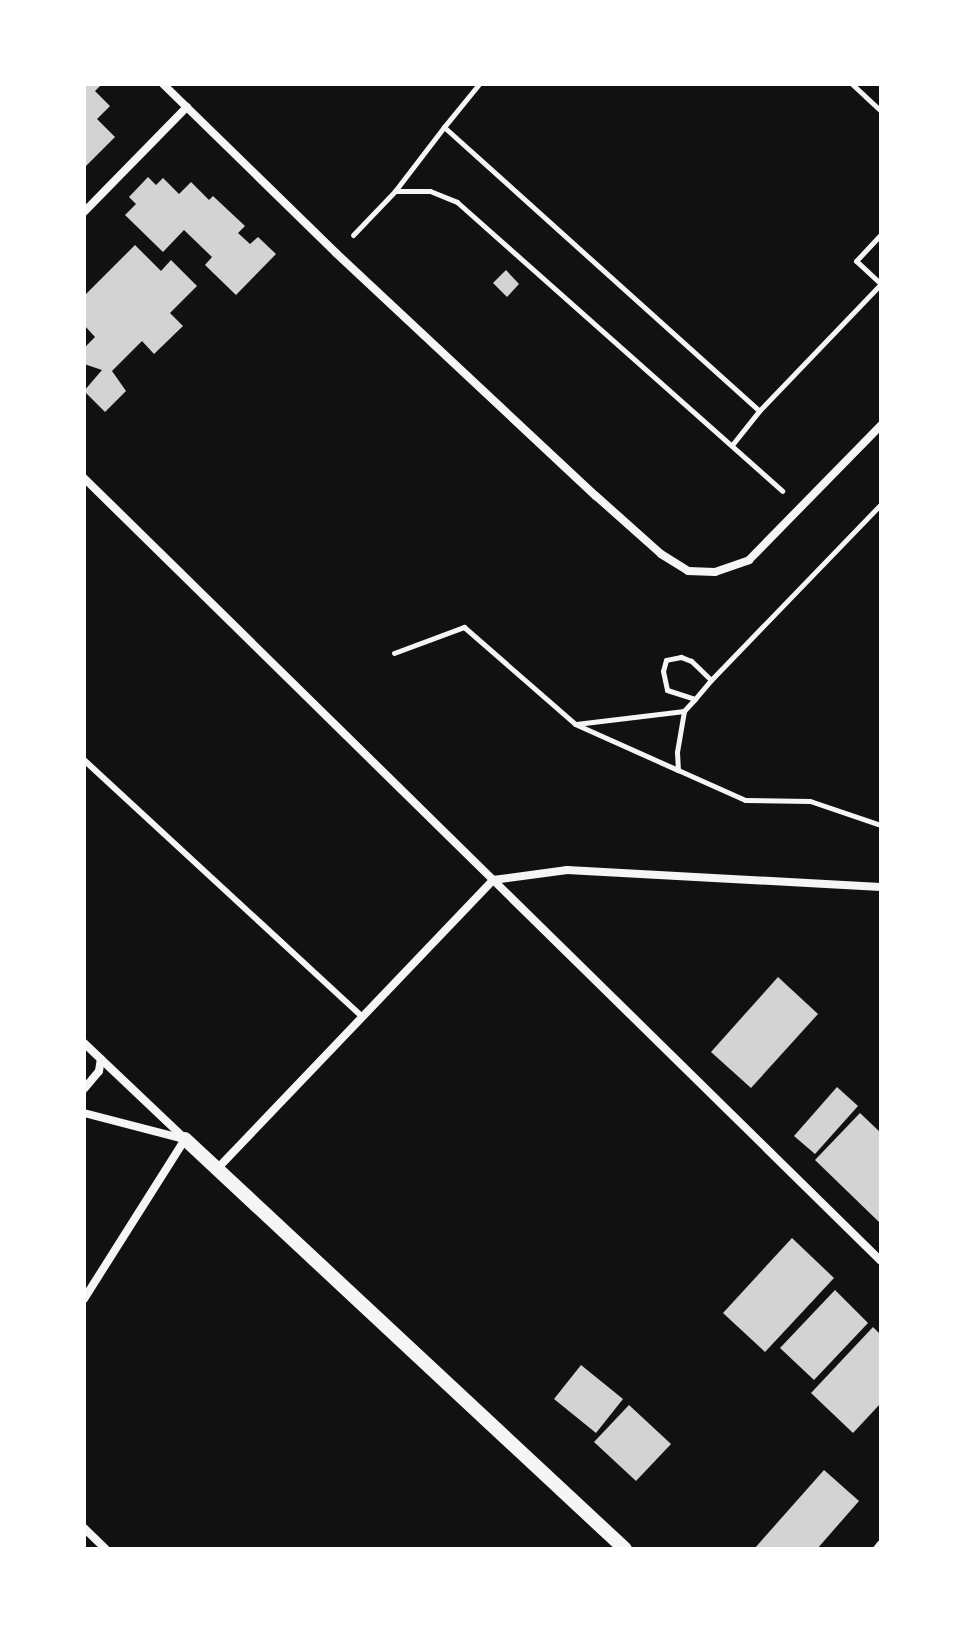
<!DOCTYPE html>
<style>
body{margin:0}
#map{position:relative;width:965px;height:1633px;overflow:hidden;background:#111;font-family:Inter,sans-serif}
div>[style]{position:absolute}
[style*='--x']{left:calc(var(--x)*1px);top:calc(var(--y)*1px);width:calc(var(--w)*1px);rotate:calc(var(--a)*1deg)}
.building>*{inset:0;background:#d3d3d3}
.path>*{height:5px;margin:-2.5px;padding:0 2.5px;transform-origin:2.5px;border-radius:2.5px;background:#f5f5f5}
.service>*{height:6px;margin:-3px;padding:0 3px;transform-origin:3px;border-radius:3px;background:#f5f5f5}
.minor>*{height:8px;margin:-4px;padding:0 4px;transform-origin:4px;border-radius:4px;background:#f5f5f5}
.tertiary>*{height:14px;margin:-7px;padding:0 7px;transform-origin:7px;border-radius:7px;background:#f5f5f5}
span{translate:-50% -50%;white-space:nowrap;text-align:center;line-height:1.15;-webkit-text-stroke:6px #fff;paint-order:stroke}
.frame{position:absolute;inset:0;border:86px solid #fff;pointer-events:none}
</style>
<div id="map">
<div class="building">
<i style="clip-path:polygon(84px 84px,102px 84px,95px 91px,110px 106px,97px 119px,115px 137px,84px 168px)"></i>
<i style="clip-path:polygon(148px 177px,156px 185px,163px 178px,179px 194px,191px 182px,209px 200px,213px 196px,245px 226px,238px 233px,250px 244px,258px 237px,276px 254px,236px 295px,205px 265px,212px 257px,184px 230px,163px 252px,125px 215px,136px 204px,129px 197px)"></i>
<i style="clip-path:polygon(135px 245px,161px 271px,171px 260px,197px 286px,170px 313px,183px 326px,154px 354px,142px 341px,112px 371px,126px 391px,105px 412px,84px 391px,102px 370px,84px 364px,84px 348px,95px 337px,84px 325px,84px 296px)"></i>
<i style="clip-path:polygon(506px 270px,519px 284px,507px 297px,493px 283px)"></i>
<i style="clip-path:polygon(778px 977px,818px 1014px,751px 1088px,711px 1052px)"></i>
<i style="clip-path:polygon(837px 1087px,858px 1106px,815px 1154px,794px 1136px)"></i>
<i style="clip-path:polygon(860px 1113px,881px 1133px,879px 1222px,815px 1160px)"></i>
<i style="clip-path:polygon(792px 1238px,834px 1278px,765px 1352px,723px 1313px)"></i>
<i style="clip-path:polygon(835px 1290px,868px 1323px,814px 1380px,780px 1348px)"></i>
<i style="clip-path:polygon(873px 1327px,881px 1335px,881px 1403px,853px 1433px,811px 1393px)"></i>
<i style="clip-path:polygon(581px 1365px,623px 1399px,596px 1433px,554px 1399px)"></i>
<i style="clip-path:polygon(629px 1405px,671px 1444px,636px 1481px,594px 1442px)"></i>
<i style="clip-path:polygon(824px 1470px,859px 1501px,817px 1549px,754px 1549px)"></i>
</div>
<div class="path">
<i style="--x:479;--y:84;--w:55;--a:129.1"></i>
<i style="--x:444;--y:127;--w:424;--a:42"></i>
<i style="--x:759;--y:411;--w:176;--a:-46.2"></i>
<i style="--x:881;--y:284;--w:34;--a:-137"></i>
<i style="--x:856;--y:261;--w:37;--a:-47"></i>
<i style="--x:852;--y:84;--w:40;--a:43"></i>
<i style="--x:395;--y:191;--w:35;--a:0"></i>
<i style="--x:430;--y:191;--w:29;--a:22"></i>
<i style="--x:457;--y:202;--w:435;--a:41.6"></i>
<i style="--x:353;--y:235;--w:61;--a:-46.3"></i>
<i style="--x:395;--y:191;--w:81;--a:-52.6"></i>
<i style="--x:732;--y:445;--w:43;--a:-51.5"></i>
<i style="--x:881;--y:504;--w:245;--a:134"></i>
<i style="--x:711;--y:680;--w:28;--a:-136"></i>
<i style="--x:691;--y:661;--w:11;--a:-158"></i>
<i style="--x:681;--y:657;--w:15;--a:169"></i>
<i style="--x:666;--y:660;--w:11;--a:105"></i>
<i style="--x:663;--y:671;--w:19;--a:78"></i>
<i style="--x:667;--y:690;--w:29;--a:18"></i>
<i style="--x:695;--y:699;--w:16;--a:133"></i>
<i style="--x:684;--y:711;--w:42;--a:99.7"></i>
<i style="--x:677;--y:752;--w:18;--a:87"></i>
<i style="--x:678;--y:770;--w:73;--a:24.1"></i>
<i style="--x:745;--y:800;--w:65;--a:0.9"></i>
<i style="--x:810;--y:801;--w:75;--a:18.7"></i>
<i style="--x:394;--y:653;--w:75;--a:-20.4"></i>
<i style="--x:464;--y:627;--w:147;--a:41.1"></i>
<i style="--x:575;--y:724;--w:113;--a:24.1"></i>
<i style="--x:695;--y:699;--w:25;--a:-50"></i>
<i style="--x:576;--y:724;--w:109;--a:-6.9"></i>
</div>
<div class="service">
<i style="--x:84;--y:760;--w:377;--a:42.7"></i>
</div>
<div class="minor">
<i style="--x:163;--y:84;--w:242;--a:44.3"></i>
<i style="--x:336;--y:253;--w:356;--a:43.1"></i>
<i style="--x:596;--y:496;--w:87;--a:41.7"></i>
<i style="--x:661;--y:554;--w:32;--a:32"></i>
<i style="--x:688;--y:571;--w:27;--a:2"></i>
<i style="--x:715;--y:572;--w:36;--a:-19"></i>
<i style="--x:749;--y:560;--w:189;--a:-45.6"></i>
<i style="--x:84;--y:212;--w:147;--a:-45.6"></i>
<i style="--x:84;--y:478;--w:1117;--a:44.49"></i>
<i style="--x:84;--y:1043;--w:139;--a:43.5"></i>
<i style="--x:84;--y:1089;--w:23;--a:-50"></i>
<i style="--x:99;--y:1071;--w:12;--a:-81"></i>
<i style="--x:84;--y:1113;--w:103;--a:14.6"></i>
<i style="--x:217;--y:1169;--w:400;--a:-46.3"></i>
<i style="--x:493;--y:880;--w:75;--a:-7.7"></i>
<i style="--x:567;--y:870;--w:314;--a:3.1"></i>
<i style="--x:84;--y:1299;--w:189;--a:-57.7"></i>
<i style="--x:84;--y:1528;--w:30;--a:44"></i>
<i style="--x:877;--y:1549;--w:6;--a:-51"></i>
</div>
<div class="tertiary">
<i style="--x:185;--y:1139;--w:601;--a:42.98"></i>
</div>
<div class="frame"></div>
</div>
